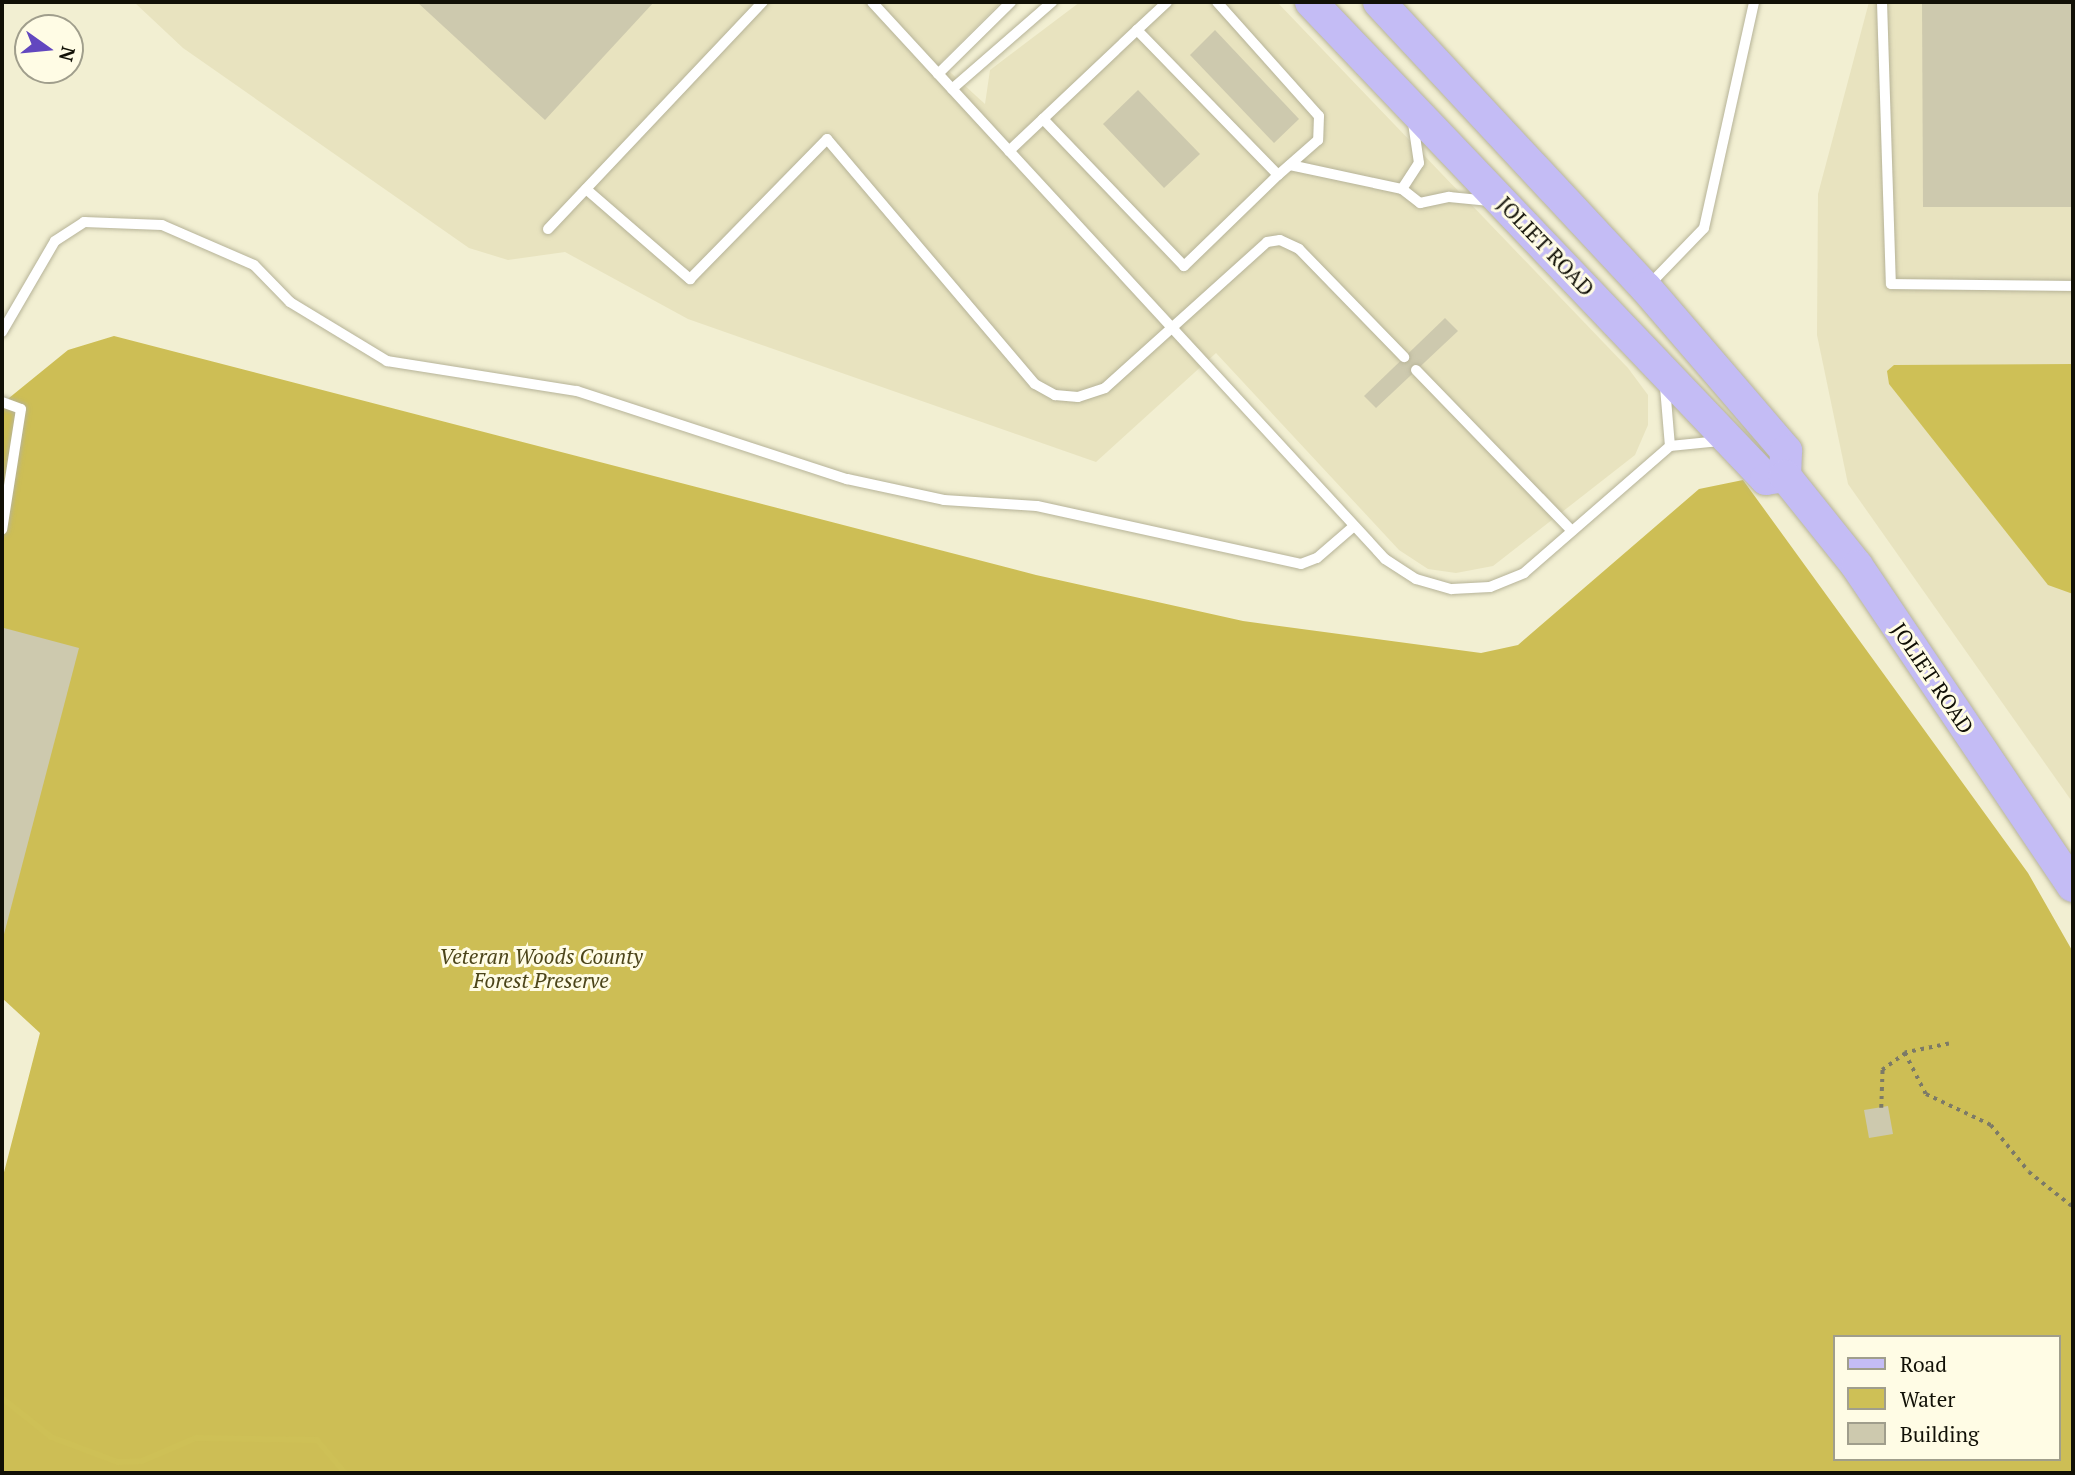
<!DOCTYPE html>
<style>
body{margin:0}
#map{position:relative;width:2075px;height:1475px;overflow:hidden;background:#f2efd2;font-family:"PT Serif",serif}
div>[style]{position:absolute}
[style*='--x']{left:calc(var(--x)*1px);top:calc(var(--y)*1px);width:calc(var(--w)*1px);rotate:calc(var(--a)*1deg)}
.built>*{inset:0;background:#e8e3bf}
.forest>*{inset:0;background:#cdbe55}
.water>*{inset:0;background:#cec056}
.stream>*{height:6px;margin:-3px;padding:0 3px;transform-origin:3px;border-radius:3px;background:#cec056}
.building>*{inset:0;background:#cdc9ae}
.path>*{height:3.5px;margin-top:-1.75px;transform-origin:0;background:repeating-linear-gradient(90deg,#7c7a67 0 3.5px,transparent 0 8.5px)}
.roads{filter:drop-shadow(0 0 2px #b6b398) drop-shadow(0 0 2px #b6b398)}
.lane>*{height:10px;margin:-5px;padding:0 5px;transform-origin:5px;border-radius:5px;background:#fff}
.primary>*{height:32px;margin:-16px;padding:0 16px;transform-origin:16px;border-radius:16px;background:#c4bcf5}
span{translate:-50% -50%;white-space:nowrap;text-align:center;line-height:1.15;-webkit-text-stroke:6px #fffce5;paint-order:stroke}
.street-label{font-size:21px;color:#111006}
.park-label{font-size:21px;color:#4c451a;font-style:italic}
.frame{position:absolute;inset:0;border:4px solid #111006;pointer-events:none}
.legend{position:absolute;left:1833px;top:1335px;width:228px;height:126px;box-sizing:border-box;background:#fffce5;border:2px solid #a09e8c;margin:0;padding:9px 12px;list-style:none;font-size:21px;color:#111006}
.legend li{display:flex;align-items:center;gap:14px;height:35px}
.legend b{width:35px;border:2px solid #a09e8c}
.north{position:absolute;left:14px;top:14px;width:70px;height:70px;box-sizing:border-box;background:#fffce5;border:2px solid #a09e8c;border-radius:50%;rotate:105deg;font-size:19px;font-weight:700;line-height:28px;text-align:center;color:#111006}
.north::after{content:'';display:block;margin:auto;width:24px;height:32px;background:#6247bf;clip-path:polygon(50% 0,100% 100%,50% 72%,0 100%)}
</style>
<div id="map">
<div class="built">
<i style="clip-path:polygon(134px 2px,1001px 2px,940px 63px,985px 104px,990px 70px,1080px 2px,1277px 2px,1628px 368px,1648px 395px,1648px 425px,1635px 455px,1493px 566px,1456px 573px,1428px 569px,1399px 550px,1216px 353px,1096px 462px,688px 319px,565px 252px,508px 260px,469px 248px,183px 48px)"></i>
<i style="clip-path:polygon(1869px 2px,2073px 2px,2073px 803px,1848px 484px,1817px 335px,1818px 194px)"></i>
</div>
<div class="forest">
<i style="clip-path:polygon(evenodd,114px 336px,1036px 575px,1243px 621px,1481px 653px,1518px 645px,1699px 489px,1743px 480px,2028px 873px,2073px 952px,2073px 1473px,2px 1473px,2px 1180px,40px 1033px,2px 998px,2px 413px,9px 398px,68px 350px,114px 336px,1835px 1337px,2059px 1337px,2059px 1459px,1835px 1459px,1835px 1337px)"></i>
</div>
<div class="water">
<i style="clip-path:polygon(2073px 364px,2073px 594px,2048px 585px,1889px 384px,1887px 371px,1894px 365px)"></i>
</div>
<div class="stream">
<i style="--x:2;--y:1398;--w:63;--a:38.5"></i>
<i style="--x:51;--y:1437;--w:72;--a:20.5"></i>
<i style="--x:118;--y:1462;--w:24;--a:-2"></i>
<i style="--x:142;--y:1461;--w:59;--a:-23.1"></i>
<i style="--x:196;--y:1438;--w:121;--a:0.9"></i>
<i style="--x:317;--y:1440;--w:43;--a:49.7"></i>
</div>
<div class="building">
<i style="clip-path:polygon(417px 2px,654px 2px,545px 120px)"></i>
<i style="clip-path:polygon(1922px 2px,2073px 2px,2073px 207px,1923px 207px)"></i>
<i style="clip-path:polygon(1215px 30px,1299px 119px,1274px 143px,1190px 55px)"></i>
<i style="clip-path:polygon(1138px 90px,1200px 154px,1164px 188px,1103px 124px)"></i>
<i style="clip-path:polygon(1445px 318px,1458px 331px,1376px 408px,1364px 396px)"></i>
<i style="clip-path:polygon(4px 628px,79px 648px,3px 938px,2px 636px)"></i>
<i style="clip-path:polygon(1888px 1106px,1893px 1134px,1869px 1138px,1864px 1110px)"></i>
</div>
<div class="path">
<i style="--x:1949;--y:1044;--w:45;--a:168.4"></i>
<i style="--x:1905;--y:1053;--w:46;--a:62.9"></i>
<i style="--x:1926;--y:1094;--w:72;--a:25.5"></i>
<i style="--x:1991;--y:1125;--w:60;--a:51"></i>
<i style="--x:2029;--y:1172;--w:56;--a:38.5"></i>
<i style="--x:1881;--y:1108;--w:38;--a:-88"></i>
<i style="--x:1882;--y:1070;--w:29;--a:-36"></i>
</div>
<div class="roads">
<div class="lane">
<i style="--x:872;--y:2;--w:757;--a:47.35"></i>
<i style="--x:1385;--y:559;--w:37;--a:33"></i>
<i style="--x:1416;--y:579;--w:37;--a:16"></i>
<i style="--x:1452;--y:589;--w:38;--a:-3"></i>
<i style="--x:1490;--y:587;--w:37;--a:-22"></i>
<i style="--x:1524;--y:573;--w:194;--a:-41"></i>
<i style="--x:1670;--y:446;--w:50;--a:-5.7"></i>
<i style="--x:1217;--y:2;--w:153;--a:48.2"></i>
<i style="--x:1319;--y:116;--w:24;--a:92"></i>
<i style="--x:1318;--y:140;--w:53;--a:138.8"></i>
<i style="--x:1882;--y:2;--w:282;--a:88.2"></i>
<i style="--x:1891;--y:284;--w:182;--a:0.6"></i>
<i style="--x:1137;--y:30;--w:41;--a:-43"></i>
<i style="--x:938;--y:74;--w:103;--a:-44.6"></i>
<i style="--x:952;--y:89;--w:133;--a:-41"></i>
<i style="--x:1009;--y:151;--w:176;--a:-43.4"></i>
<i style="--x:1137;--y:30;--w:202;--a:45.8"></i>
<i style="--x:1278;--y:175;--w:131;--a:135.9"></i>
<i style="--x:1184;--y:266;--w:204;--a:-133.8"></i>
<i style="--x:1290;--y:165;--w:115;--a:12.1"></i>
<i style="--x:1402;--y:189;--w:23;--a:38"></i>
<i style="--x:1420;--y:203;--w:30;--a:-12"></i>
<i style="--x:1449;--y:197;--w:41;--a:5.6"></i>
<i style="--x:586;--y:189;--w:138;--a:40.9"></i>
<i style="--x:690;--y:279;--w:196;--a:-45.6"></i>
<i style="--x:827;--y:139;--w:321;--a:49.7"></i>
<i style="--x:1035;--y:384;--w:23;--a:29"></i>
<i style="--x:1055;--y:395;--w:23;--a:5"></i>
<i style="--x:1078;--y:397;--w:28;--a:-18"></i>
<i style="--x:1105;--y:388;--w:218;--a:-42"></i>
<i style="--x:1267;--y:242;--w:13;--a:-9"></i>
<i style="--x:1280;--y:240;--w:21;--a:25"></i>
<i style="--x:1299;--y:249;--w:151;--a:45.8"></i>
<i style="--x:1402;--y:189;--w:31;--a:-57"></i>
<i style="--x:1419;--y:163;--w:40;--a:-98.5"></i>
<i style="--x:548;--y:229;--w:313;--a:-46.6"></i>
<i style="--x:1649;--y:285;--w:79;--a:-46"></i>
<i style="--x:1704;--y:228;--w:231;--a:-77.5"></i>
<i style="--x:2;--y:332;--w:105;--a:-59.8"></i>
<i style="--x:55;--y:241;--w:35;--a:-33"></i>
<i style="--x:84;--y:222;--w:78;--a:2.2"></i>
<i style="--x:162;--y:225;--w:100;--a:23.5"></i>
<i style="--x:254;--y:265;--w:52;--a:45.8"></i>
<i style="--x:290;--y:302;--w:114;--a:31.3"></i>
<i style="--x:387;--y:361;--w:192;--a:9"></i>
<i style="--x:577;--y:391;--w:284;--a:18.1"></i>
<i style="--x:847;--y:479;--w:99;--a:12.2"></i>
<i style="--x:944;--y:500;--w:93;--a:3.7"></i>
<i style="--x:1037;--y:506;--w:270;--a:12.4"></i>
<i style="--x:1301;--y:564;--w:17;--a:-21"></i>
<i style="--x:1317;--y:558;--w:49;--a:-40.9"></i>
<i style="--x:1416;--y:370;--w:224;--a:45.9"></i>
<i style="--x:1665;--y:387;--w:59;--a:85.2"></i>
<i style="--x:2;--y:402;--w:20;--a:20"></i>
<i style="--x:21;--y:409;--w:122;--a:98.9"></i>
</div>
<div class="primary">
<i style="--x:1311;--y:2;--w:659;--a:46.35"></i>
<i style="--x:1766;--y:479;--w:19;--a:-9"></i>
<i style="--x:1379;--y:2;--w:391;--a:47"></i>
<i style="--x:1646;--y:288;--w:215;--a:49.3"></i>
<i style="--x:1786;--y:451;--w:25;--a:92"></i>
<i style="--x:1785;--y:476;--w:115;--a:51.3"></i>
<i style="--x:1857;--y:566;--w:386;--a:56"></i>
</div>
</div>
<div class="street-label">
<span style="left:1546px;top:246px;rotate:46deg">JOLIET ROAD</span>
<span style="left:1933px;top:678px;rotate:56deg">JOLIET ROAD</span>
</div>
<div class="park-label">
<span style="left:541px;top:968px">Veteran Woods County<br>Forest Preserve</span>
</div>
<div class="frame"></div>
<ul class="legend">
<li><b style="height:9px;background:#c4bcf5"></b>Road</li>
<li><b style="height:19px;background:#cec056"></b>Water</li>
<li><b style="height:19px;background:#cdc9ae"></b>Building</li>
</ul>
<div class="north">N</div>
</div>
